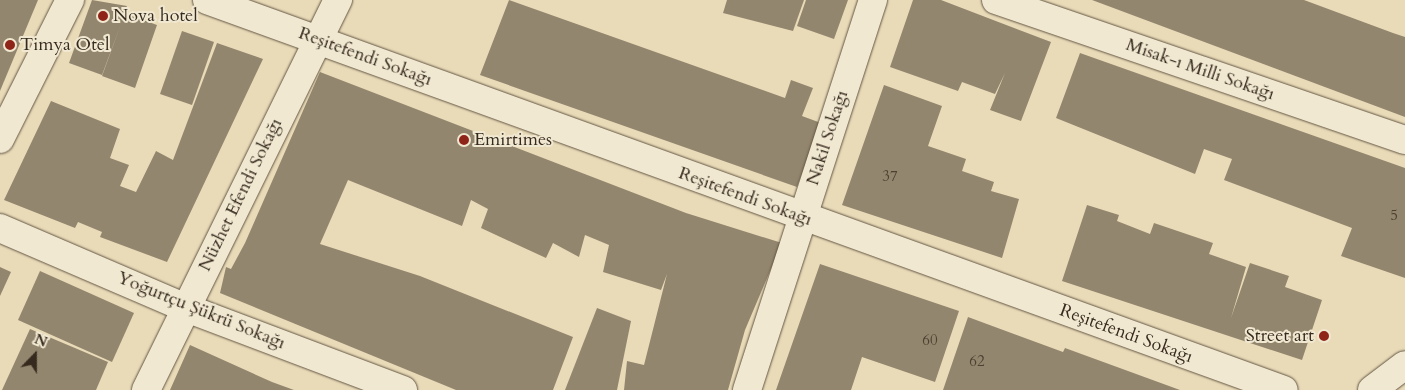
<!DOCTYPE html>
<meta charset="utf-8">
<style>
body{margin:0}
#map{position:relative;width:1405px;height:390px;overflow:hidden;background:#e9dbb8;font-family:Cardo,serif}
div>[style]{position:absolute}
[style*='--x']{left:calc(var(--x)*1px);top:calc(var(--y)*1px);width:calc(var(--w)*1px);rotate:calc(var(--a)*1deg)}
.building>*{inset:0;background:#93866e}
.roads{filter:drop-shadow(0 0 1px #635644) drop-shadow(0 0 1px #635644)}
.street>*{height:28px;margin:-14px;padding:0 14px;transform-origin:14px;border-radius:14px;background:#f1e8d1}
.dots>*{width:14px;height:14px;translate:-50% -50%;box-sizing:border-box;border:2px solid #f1e8d1;border-radius:50%}
span{translate:-50% -50%;white-space:nowrap;text-align:center;line-height:1.15;-webkit-text-stroke:4px #f1e8d1;paint-order:stroke}
.number-label{font-size:15px;color:#4d4132}
.number-label span{-webkit-text-stroke-width:0}
.poi-label{font-size:18px;color:#362a1e}
.left{translate:0 -50%;text-align:left}
.right{translate:-100% -50%;text-align:right}
.street-label{font-size:18px;color:#362a1e}
.north{position:absolute;left:10px;top:330px;width:50px;height:50px;-webkit-text-stroke:4px #f1e8d1;paint-order:stroke;rotate:22deg;font-size:14px;font-weight:700;line-height:20px;text-align:center;color:#362a1e}
.north::after{content:'';display:block;margin:auto;width:18px;height:22px;background:#362a1e;clip-path:polygon(50% 0,100% 100%,50% 72%,0 100%)}
</style>
<div id="map">
<div class="building">
<i style="clip-path:polygon(0 0,38px 0,0 91px)"></i>
<i style="clip-path:polygon(92px 0,127px 6px,124px 13px,157px 25px,135px 88px,102px 76px,121px 24px,102px 75px,69px 63px)"></i>
<i style="clip-path:polygon(509px 0,785px 98px,791px 80px,813px 88px,802px 116px,821px 123px,797px 187px,480px 75px)"></i>
<i style="clip-path:polygon(727px 0,804px 0,793px 31px,723px 13px)"></i>
<i style="clip-path:polygon(806px 0,848px 0,834px 39px,797px 26px)"></i>
<i style="clip-path:polygon(913px 0,941px 0,1051px 42px,1021px 121px,990px 110px,1005px 73px,995px 94px,962px 82px,958px 91px,890px 67px)"></i>
<i style="clip-path:polygon(1092px 0,1304px 0,1393px 33px,1405px 37px,1405px 117px)"></i>
<i style="clip-path:polygon(182px 31px,214px 42px,192px 105px,160px 94px)"></i>
<i style="clip-path:polygon(217px 43px,263px 59px,167px 262px,100px 237px,102px 232px,78px 222px,75px 228px,4px 200px,51px 101px,120px 129px,110px 158px,129px 165px,120px 186px,136px 192px,156px 151px,173px 160px)"></i>
<i style="clip-path:polygon(1080px 53px,1405px 168px,1405px 278px,1341px 256px,1352px 228px,1224px 180px,1232px 159px,1204px 149px,1195px 174px,1056px 118px)"></i>
<i style="clip-path:polygon(320px 72px,686px 213px,782px 243px,745px 330px,728px 390px,624px 390px,627px 361px,644px 365px,667px 274px,661px 290px,603px 272px,609px 245px,585px 235px,579px 257px,553px 243px,546px 258px,481px 228px,488px 209px,471px 200px,462px 226px,348px 180px,320px 244px,420px 276px,573px 337px,553px 390px,456px 390px,220px 293px,226px 267px,231px 269px,245px 243px)"></i>
<i style="clip-path:polygon(884px 85px,942px 106px,928px 146px,966px 159px,962px 171px,994px 182px,991px 191px,1019px 199px,1002px 258px,842px 205px)"></i>
<i style="clip-path:polygon(1087px 205px,1119px 215px,1117px 221px,1150px 234px,1154px 223px,1213px 243px,1209px 254px,1246px 267px,1231px 318px,1250px 263px,1289px 276px,1285px 287px,1322px 300px,1302px 360px,1062px 281px)"></i>
<i style="clip-path:polygon(820px 264px,959px 311px,935px 382px,862px 357px,851px 390px,776px 390px)"></i>
<i style="clip-path:polygon(0 267px,11px 272px,0 296px)"></i>
<i style="clip-path:polygon(40px 271px,134px 313px,112px 362px,18px 320px)"></i>
<i style="clip-path:polygon(597px 308px,631px 321px,617px 390px,565px 390px)"></i>
<i style="clip-path:polygon(968px 317px,1063px 352px,1065px 348px,1180px 390px,943px 390px)"></i>
<i style="clip-path:polygon(30px 329px,108px 362px,96px 390px,2px 390px)"></i>
<i style="clip-path:polygon(190px 345px,272px 382px,294px 390px,170px 390px)"></i>
</div>
<div class="roads">
<div class="street">
<i style="--x:207;--y:0;--w:1145;--a:19.91"></i>
<i style="--x:996;--y:0;--w:432;--a:18.9"></i>
<i style="--x:0;--y:139;--w:156;--a:-63.3"></i>
<i style="--x:0;--y:228;--w:202;--a:23.3"></i>
<i style="--x:186;--y:308;--w:232;--a:20.7"></i>
<i style="--x:146;--y:390;--w:435;--a:-63.8"></i>
<i style="--x:747;--y:390;--w:410;--a:-72.1"></i>
<i style="--x:1372;--y:390;--w:41;--a:-37.1"></i>
</div>
</div>
<div class="dots">
<i style="left:103px;top:16px;background:#8f2418"></i>
<i style="left:10px;top:45px;background:#8f2418"></i>
<i style="left:464px;top:140px;background:#8f2418"></i>
<i style="left:1324px;top:336px;background:#8f2418"></i>
</div>
<div class="number-label">
<span style="left:890px;top:177px">37</span>
<span style="left:1394px;top:216px">5</span>
<span style="left:930px;top:341px">60</span>
<span style="left:977px;top:362px">62</span>
</div>
<div class="poi-label">
<span class="left" style="left:113px;top:16px">Nova hotel</span>
<span class="left" style="left:20px;top:45px">Timya Otel</span>
<span class="left" style="left:474px;top:140px">Emirtimes</span>
<span class="right" style="left:1314px;top:336px">Street art</span>
</div>
<div class="street-label">
<span style="left:365px;top:57px;rotate:20deg">Reşitefendi Sokağı</span>
<span style="left:1200px;top:70px;rotate:19deg">Misak-ı Milli Sokağı</span>
<span style="left:828px;top:138px;rotate:-72deg">Nakil Sokağı</span>
<span style="left:241px;top:195px;rotate:-64deg">Nüzhet Efendi Sokağı</span>
<span style="left:745px;top:197px;rotate:20deg">Reşitefendi Sokağı</span>
<span style="left:201px;top:311px;rotate:22deg">Yoğurtçu Şükrü Sokağı</span>
<span style="left:1126px;top:334px;rotate:20deg">Reşitefendi Sokağı</span>
</div>
<div class="north">N</div>
</div>
